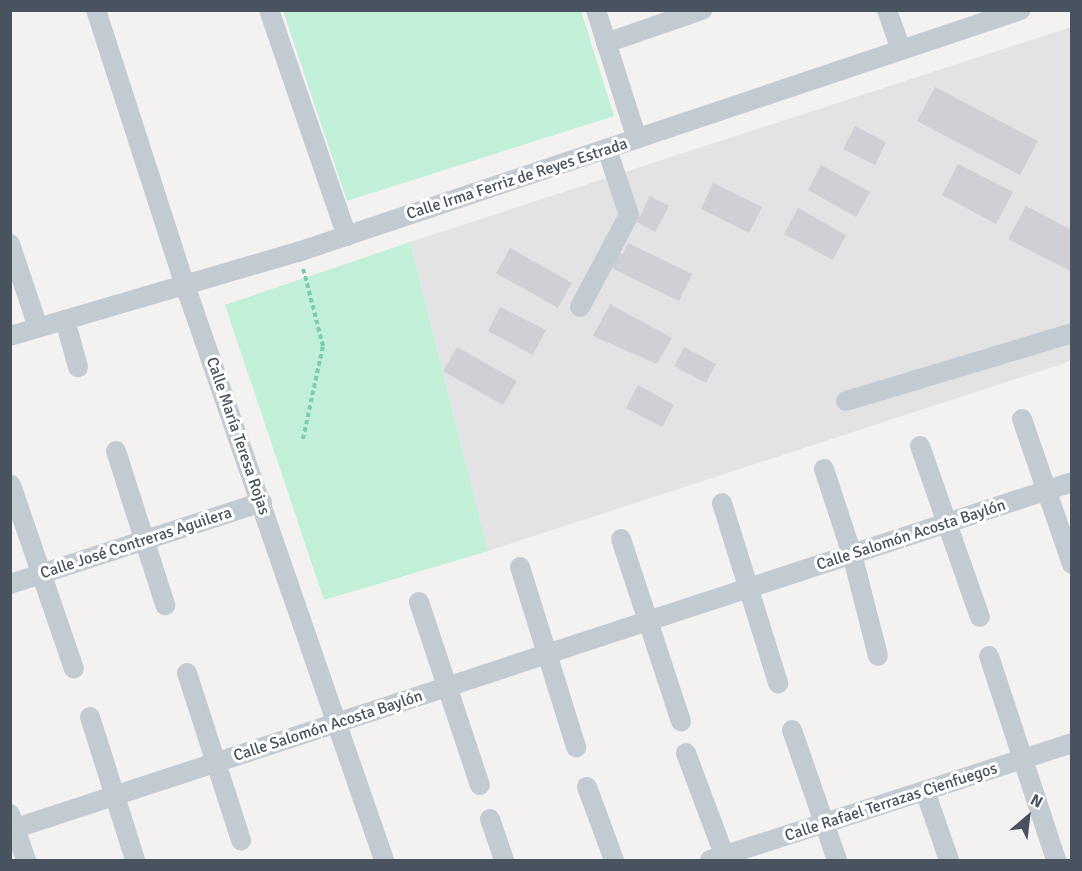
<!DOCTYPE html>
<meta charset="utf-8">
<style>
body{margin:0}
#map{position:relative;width:1082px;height:871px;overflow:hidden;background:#f4f2f1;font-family:Signika,sans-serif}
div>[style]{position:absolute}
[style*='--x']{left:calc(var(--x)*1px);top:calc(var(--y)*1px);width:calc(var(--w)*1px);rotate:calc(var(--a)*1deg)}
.education>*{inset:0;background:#e4e3e3}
.green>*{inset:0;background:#c1efd8}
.building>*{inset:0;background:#ced0d5}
.path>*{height:4px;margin-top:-2px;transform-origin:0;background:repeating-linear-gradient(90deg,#7acdad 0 4.5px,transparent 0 7.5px)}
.minor>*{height:20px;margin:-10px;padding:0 10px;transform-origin:10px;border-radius:10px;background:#c2cad2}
span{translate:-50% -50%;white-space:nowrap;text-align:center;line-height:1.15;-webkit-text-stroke:6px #fff;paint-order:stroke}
.street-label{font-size:16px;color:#49525f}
.frame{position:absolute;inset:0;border:12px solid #49525f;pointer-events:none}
.north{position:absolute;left:998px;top:787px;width:60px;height:60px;-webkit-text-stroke:4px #fff;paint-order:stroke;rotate:28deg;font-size:16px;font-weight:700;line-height:24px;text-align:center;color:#49525f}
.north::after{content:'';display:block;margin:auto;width:21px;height:27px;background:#49525f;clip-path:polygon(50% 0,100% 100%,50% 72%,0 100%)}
</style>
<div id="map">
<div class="education">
<i style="clip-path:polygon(1071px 27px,1071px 361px,488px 551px,410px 242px)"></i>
</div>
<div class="green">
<i style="clip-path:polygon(283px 11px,581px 11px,614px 116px,347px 201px)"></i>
<i style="clip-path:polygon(410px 242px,488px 551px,324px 600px,225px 305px)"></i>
</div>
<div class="building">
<i style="clip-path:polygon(935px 87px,1038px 141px,1020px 175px,917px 121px)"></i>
<i style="clip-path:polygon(855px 126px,886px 142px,875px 165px,843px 149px)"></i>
<i style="clip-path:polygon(958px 164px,1013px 192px,996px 224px,942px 195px)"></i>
<i style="clip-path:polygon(821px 165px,870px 192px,856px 217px,808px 190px)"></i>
<i style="clip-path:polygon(713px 183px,762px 207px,749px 233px,701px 209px)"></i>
<i style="clip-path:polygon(650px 196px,669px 206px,655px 232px,637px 222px)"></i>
<i style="clip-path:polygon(1026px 206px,1072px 230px,1072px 272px,1008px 239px)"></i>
<i style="clip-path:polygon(798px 208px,846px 235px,833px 260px,784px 234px)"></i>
<i style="clip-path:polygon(628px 243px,692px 274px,679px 301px,607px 266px,615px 250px,623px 254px)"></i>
<i style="clip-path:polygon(510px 248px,572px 283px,558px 308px,496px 273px)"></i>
<i style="clip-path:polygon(610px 304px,672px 338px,657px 364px,593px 336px)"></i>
<i style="clip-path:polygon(500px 307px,546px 330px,533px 355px,488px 331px)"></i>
<i style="clip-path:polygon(457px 347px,517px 381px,503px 405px,443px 371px)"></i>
<i style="clip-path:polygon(684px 347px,716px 364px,706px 383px,674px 366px)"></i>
<i style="clip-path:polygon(638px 385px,674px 405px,662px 427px,626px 408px)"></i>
</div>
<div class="path">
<i style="--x:303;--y:439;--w:95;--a:-77.9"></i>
<i style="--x:323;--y:346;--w:81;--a:-104.4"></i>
</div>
<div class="minor">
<i style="--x:96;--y:10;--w:289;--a:72.1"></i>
<i style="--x:185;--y:285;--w:608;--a:70.91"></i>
<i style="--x:269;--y:10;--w:239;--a:71"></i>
<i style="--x:596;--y:10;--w:135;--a:72.4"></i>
<i style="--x:887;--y:10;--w:42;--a:70.7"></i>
<i style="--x:606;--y:43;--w:102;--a:-19"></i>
<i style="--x:10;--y:244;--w:88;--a:71.4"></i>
<i style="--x:580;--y:307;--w:104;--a:-62"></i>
<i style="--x:629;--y:215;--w:70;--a:-108.4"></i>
<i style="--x:65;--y:320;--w:49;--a:74.5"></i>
<i style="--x:10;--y:336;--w:300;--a:-16.3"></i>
<i style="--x:298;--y:252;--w:762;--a:-18.51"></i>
<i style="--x:846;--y:401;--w:236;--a:-16.7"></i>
<i style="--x:1022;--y:419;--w:153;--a:71"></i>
<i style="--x:920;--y:446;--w:181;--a:70.7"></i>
<i style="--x:116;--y:451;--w:162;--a:72.3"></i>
<i style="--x:824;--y:469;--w:89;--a:71.8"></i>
<i style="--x:852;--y:554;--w:105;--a:75.7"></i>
<i style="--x:11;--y:485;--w:194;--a:71.1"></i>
<i style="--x:722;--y:503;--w:189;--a:72.7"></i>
<i style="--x:621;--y:539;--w:192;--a:71.8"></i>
<i style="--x:520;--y:567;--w:189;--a:72.7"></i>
<i style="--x:10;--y:584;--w:265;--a:-18"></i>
<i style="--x:419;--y:602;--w:193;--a:71.6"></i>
<i style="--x:989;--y:656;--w:215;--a:71.8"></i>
<i style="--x:187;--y:673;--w:176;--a:72.1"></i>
<i style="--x:90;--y:717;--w:150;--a:72.5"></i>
<i style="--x:792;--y:730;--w:138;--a:70.9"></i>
<i style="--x:686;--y:753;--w:114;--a:69.5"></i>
<i style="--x:587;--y:787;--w:78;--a:69.7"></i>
<i style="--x:925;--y:791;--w:73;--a:70.8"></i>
<i style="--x:10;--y:814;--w:49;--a:70.8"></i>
<i style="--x:490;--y:819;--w:43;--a:71.1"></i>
<i style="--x:10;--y:830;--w:1118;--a:-18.14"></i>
<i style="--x:710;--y:860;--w:380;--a:-17.9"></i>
</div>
<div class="street-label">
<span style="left:517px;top:179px;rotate:-18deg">Calle Irma Ferriz de Reyes Estrada</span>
<span style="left:238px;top:436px;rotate:71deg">Calle María Teresa Rojas</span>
<span style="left:911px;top:535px;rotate:-18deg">Calle Salomón Acosta Baylón</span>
<span style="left:136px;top:543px;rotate:-18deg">Calle José Contreras Aguilera</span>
<span style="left:328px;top:726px;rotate:-18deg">Calle Salomón Acosta Baylón</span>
<span style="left:891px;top:802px;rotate:-18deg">Calle Rafael Terrazas Cienfuegos</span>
</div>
<div class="frame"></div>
<div class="north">N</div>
</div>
